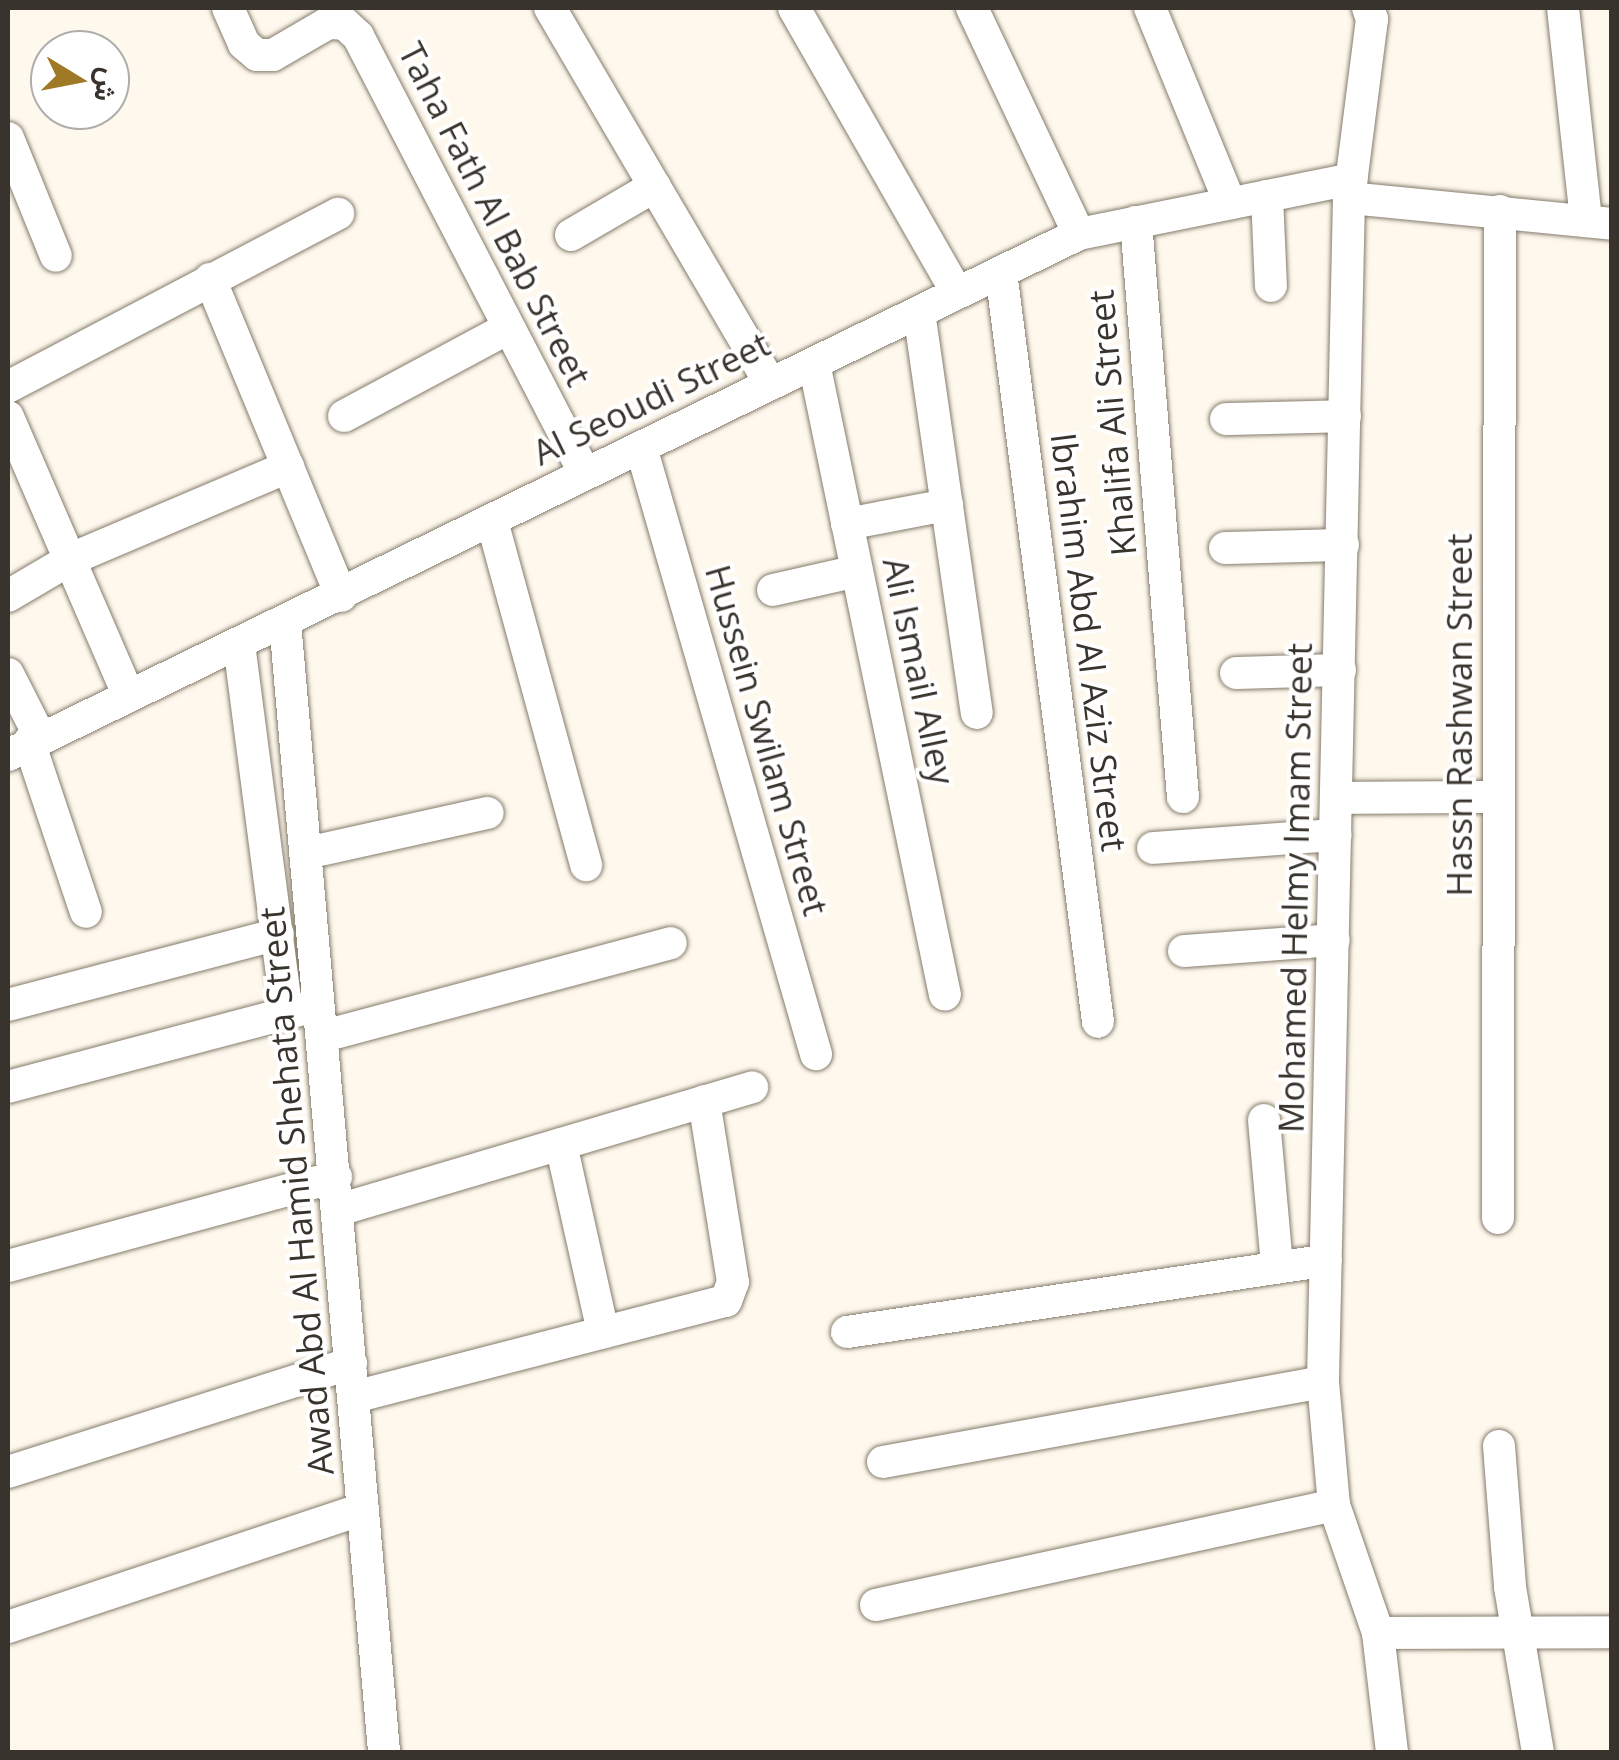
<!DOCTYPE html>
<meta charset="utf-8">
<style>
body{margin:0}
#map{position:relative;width:1619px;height:1760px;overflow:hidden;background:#fef8ed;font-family:"Open Sans",Vazirmatn,sans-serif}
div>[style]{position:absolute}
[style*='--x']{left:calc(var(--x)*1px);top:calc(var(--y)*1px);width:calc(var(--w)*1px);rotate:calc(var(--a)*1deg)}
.roads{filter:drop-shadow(0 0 2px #847b6a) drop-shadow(0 0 2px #847b6a)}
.minor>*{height:32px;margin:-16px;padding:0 16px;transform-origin:16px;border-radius:16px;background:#fff}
span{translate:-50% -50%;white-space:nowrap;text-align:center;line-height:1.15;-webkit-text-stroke:8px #fff;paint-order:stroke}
.street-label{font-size:35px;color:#38342d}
.frame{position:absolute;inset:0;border:10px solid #38342d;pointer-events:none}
.north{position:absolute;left:30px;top:30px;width:100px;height:100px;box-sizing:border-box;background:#fff;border:2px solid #afaeab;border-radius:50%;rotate:100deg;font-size:28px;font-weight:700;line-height:40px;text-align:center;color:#38342d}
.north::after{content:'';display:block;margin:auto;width:35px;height:45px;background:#a07927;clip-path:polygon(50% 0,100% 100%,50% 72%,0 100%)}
</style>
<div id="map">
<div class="roads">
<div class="minor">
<i style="--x:228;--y:8;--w:39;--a:66"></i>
<i style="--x:244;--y:44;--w:17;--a:40"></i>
<i style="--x:257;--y:55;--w:16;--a:0"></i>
<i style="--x:273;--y:55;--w:64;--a:-30.2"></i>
<i style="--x:328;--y:23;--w:17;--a:3"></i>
<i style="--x:345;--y:24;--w:18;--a:43"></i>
<i style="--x:358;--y:36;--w:493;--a:62.6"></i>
<i style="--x:550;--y:8;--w:436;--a:59.6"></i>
<i style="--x:794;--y:8;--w:328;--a:60.2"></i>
<i style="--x:972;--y:8;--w:250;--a:64.7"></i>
<i style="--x:1150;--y:8;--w:211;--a:67.7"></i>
<i style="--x:1368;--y:8;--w:12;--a:70"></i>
<i style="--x:1372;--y:19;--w:180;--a:97.3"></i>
<i style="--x:1349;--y:198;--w:1184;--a:91.26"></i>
<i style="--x:1323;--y:1382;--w:123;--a:84.9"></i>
<i style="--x:1334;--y:1505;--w:135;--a:71"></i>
<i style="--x:1378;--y:1633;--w:120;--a:83.3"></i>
<i style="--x:1563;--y:8;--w:214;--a:83.8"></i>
<i style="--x:8;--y:138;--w:127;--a:67.9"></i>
<i style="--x:1267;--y:196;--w:90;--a:87.5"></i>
<i style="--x:1349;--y:198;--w:264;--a:5.6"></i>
<i style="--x:1136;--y:222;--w:577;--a:85.33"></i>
<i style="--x:571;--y:235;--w:97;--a:-30.3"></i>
<i style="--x:1001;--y:272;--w:756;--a:82.63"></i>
<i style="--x:210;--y:279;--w:343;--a:67.5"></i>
<i style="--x:919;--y:312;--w:405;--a:81.8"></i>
<i style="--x:814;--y:363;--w:645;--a:78.29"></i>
<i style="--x:8;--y:387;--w:373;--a:-27.7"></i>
<i style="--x:344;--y:416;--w:186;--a:-28.2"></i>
<i style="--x:8;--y:417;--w:304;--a:66.6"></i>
<i style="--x:1226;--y:419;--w:119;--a:-1.4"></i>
<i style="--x:641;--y:447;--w:632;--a:73.92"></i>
<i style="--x:492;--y:521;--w:357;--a:74.7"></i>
<i style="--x:847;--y:524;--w:102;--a:-10.8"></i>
<i style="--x:1225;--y:548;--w:118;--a:-1.5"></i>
<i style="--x:773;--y:590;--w:86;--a:-12.7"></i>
<i style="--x:8;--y:596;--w:73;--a:-30.4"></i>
<i style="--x:71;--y:559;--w:236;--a:-23"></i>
<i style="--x:285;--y:622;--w:1134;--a:84.99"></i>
<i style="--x:239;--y:644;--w:372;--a:82.6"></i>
<i style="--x:1236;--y:673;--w:104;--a:-1.7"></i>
<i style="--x:8;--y:674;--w:71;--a:63.1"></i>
<i style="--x:29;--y:742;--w:179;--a:71.5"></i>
<i style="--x:8;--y:755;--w:1191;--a:-25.94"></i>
<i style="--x:1079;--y:234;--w:278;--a:-11.4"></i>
<i style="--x:1338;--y:798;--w:161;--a:-0.4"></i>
<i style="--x:1153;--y:848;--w:183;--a:-4.1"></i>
<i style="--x:307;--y:853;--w:185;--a:-12.5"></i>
<i style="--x:1184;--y:951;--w:150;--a:-4.2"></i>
<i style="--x:8;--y:1005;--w:279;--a:-14.7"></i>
<i style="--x:324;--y:1036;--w:359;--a:-15"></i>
<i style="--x:8;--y:1087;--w:309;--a:-14.8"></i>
<i style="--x:1264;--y:1120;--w:148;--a:84.9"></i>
<i style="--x:561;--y:1144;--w:193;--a:77.4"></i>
<i style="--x:338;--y:1210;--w:432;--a:-16.5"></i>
<i style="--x:1498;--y:1218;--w:1007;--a:-89.89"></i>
<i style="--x:8;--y:1266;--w:340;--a:-15.2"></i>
<i style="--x:847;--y:1332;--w:484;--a:-8.5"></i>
<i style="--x:354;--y:1397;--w:384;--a:-14.5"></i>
<i style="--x:726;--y:1301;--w:20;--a:-70"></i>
<i style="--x:733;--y:1282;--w:183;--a:-99.1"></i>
<i style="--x:1499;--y:1446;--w:141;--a:85.5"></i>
<i style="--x:1510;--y:1587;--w:167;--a:80.4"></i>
<i style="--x:883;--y:1462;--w:447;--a:-10.3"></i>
<i style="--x:8;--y:1472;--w:360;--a:-17.6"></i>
<i style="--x:876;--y:1605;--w:469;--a:-12.3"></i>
<i style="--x:8;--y:1627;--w:374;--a:-18.4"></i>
<i style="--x:1378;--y:1633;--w:234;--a:-0.2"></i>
</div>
</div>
<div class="street-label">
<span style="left:495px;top:214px;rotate:63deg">Taha Fath Al Bab Street</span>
<span style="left:651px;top:398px;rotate:-26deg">Al Seoudi Street</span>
<span style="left:1112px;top:423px;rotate:-95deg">Khalifa Ali Street</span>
<span style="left:1089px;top:642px;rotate:83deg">Ibrahim Abd Al Aziz Street</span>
<span style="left:919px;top:671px;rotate:78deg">Ali Ismail Alley</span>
<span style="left:1459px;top:715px;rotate:-90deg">Hassn Rashwan Street</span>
<span style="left:767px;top:740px;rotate:74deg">Hussein Swilam Street</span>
<span style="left:1295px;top:888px;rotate:-89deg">Mohamed Helmy Imam Street</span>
<span style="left:296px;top:1191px;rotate:-95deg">Awad Abd Al Hamid Shehata Street</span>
</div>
<div class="frame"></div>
<div class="north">ش</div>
</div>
